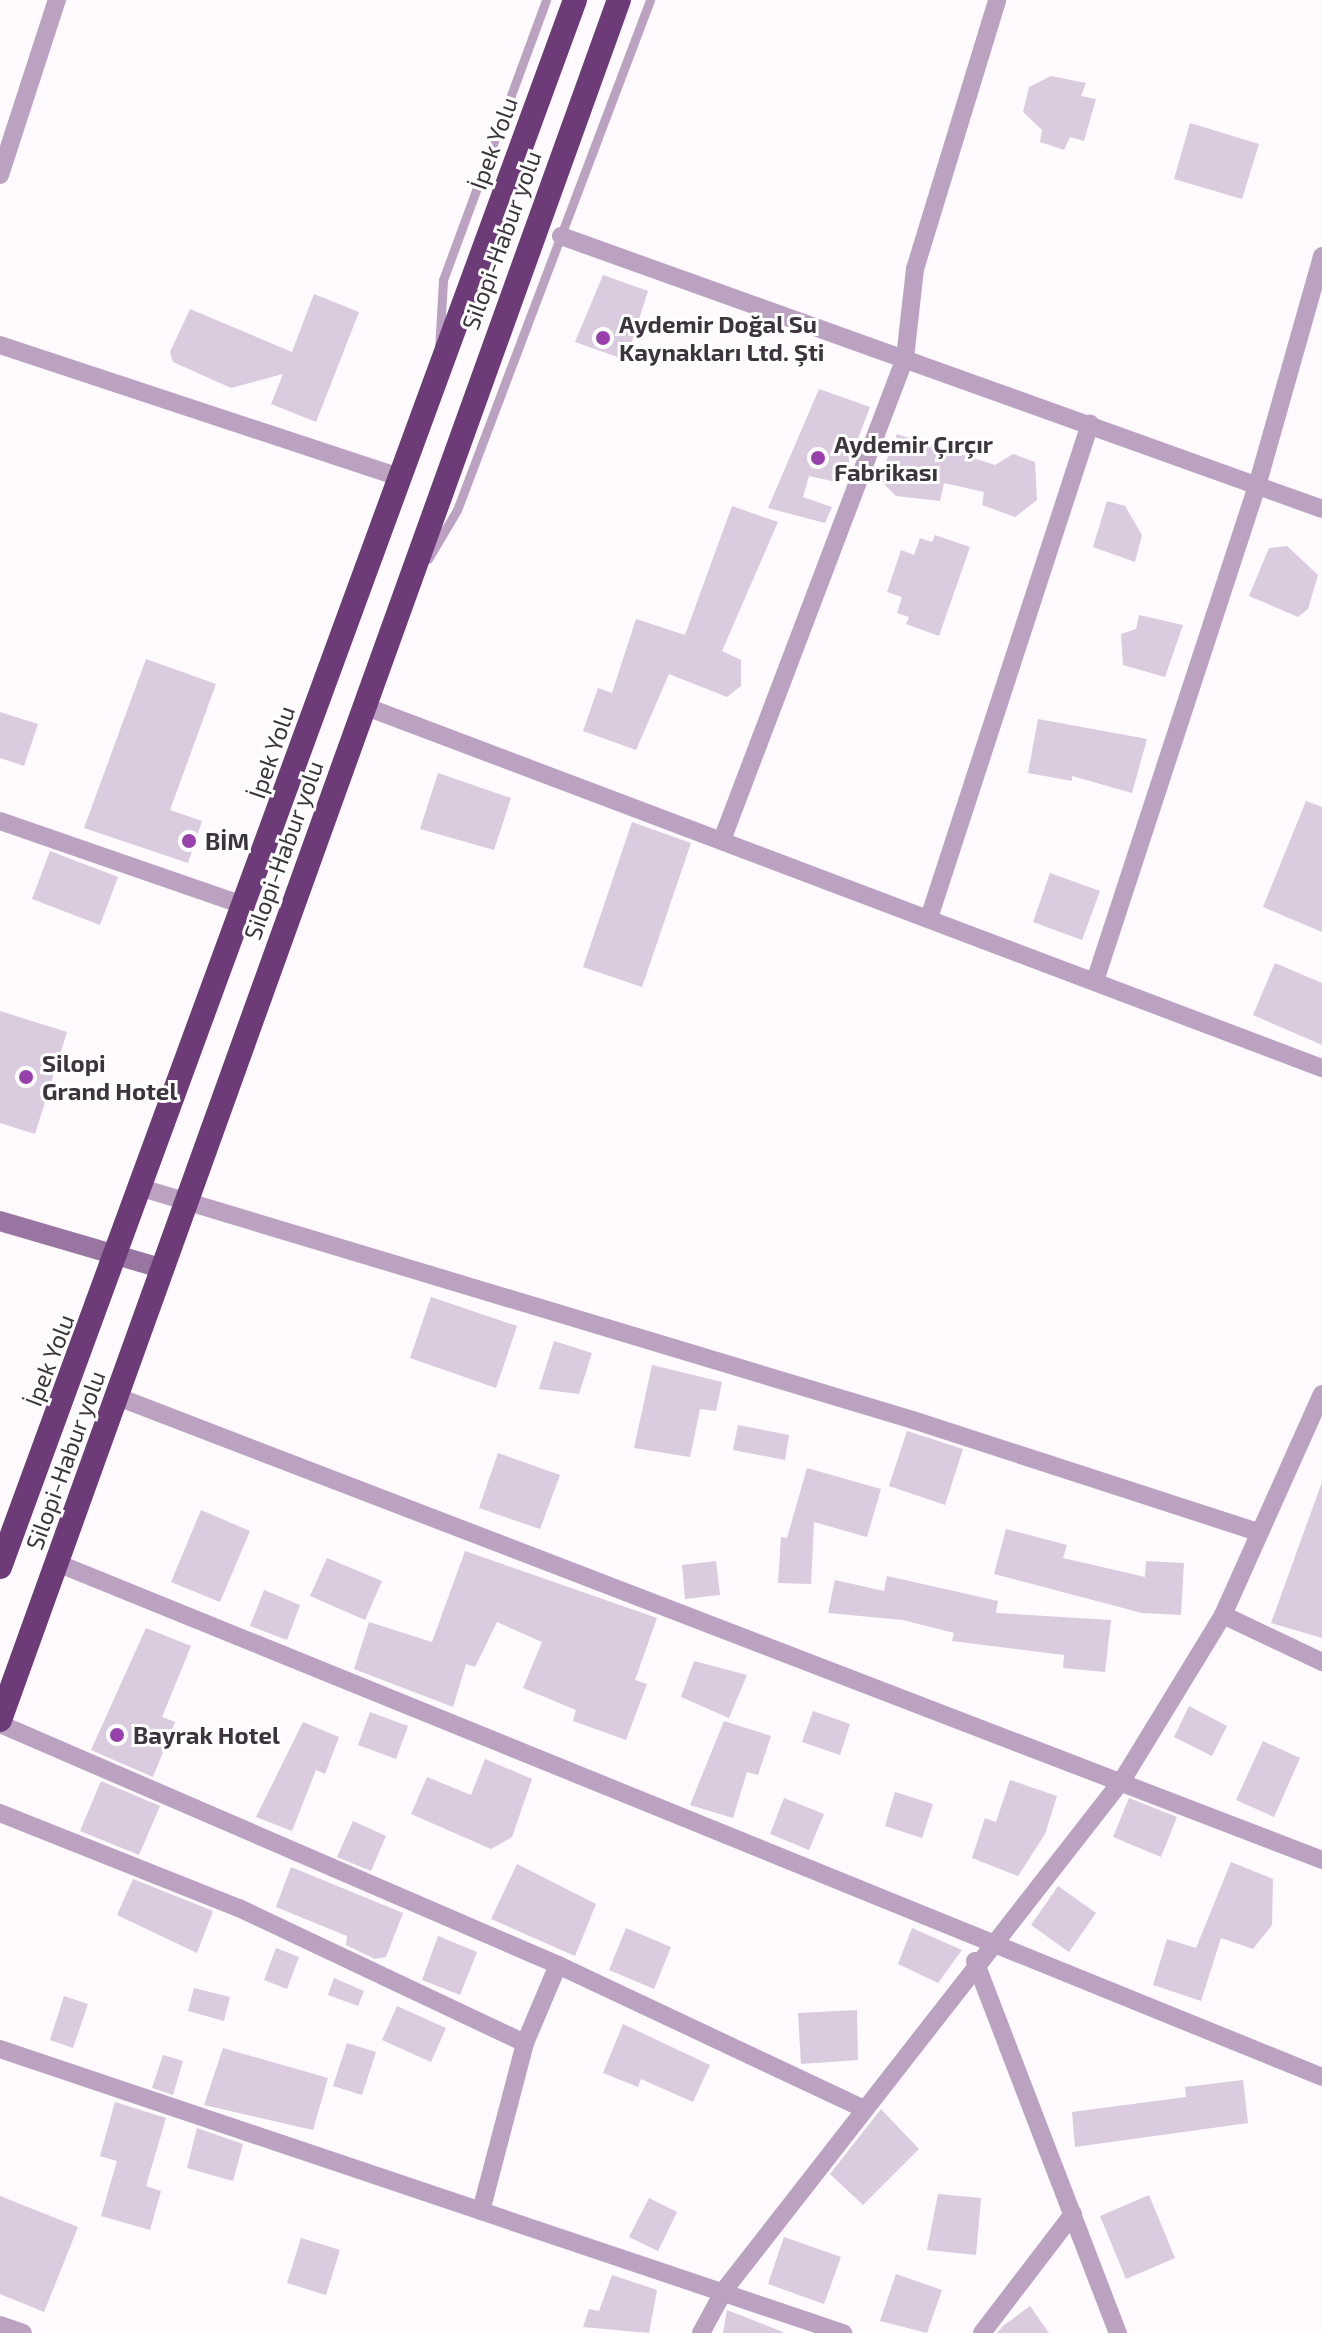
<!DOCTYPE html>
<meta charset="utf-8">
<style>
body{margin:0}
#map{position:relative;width:1322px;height:2333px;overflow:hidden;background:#fefafe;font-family:"Exo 2",sans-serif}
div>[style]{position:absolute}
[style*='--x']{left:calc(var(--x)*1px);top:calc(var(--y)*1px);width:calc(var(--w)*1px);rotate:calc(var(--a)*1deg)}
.building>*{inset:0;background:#dacbde}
.lane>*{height:9px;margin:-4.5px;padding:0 4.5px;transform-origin:4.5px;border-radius:4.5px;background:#baa2c0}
.street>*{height:18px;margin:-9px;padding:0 9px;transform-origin:9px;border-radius:9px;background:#baa2c0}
.secondary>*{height:20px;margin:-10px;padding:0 10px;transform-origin:10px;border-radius:10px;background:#9976a2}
.highway>*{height:24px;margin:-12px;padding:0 12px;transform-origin:12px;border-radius:12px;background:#6c3b78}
.dots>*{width:22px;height:22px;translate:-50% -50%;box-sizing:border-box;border:4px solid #fff;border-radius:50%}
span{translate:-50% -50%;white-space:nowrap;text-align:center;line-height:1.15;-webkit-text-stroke:6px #fff;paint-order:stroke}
.street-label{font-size:24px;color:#3c353d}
.poi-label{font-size:24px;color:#3c353d;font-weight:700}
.left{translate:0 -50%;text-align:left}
</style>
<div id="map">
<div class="building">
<i style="clip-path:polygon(1051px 76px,1086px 83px,1081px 96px,1096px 99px,1084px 141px,1070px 137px,1064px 150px,1040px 142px,1042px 130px,1023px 112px,1029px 87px)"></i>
<i style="clip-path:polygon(1190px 123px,1259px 144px,1242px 199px,1174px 179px)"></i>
<i style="clip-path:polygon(603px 275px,648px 291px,626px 360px,575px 342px)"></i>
<i style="clip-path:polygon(314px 294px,359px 312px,316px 422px,271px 404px,283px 374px,231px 388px,173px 362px,170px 352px,190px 309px,292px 352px)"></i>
<i style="clip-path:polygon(819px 389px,870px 407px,841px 483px,809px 476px,803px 497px,832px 507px,825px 523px,768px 508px)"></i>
<i style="clip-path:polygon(897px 434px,995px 465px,1013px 454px,1035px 462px,1037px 500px,1015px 517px,982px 505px,984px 492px,944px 483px,940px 501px,896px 496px,879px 479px)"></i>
<i style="clip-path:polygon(1107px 501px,1125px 506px,1142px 535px,1135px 562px,1093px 547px)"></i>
<i style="clip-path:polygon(732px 506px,778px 522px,722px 651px,741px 660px,741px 686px,727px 697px,669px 674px,636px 750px,583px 731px,598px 688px,612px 693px,636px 619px,685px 635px)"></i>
<i style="clip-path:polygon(935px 535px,970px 547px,939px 636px,906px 624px,909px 617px,897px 613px,902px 597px,887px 592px,901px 550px,914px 555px,920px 538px,932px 542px)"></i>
<i style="clip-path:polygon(1287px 546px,1318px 575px,1308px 609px,1298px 617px,1249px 596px,1269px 548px)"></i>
<i style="clip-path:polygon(1139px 615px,1183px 625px,1165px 677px,1123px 665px,1121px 634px,1136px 629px)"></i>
<i style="clip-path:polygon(146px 659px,216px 684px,170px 810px,202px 821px,188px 863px,84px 828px)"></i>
<i style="clip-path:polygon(0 712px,38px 724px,24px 766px,0 758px)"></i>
<i style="clip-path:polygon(1038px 719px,1147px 739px,1132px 793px,1072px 776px,1072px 781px,1028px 773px)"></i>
<i style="clip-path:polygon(438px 773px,511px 798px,494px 850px,420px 829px)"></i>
<i style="clip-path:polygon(1306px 801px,1322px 807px,1322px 932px,1263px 907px)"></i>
<i style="clip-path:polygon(632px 822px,691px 843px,642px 987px,583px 967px)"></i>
<i style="clip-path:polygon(50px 851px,118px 877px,100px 925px,32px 899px)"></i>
<i style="clip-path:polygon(1050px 873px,1100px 891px,1082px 940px,1033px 922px)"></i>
<i style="clip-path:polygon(1275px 963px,1322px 983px,1322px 1045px,1253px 1015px)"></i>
<i style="clip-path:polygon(0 1011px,67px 1032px,35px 1134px,0 1123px)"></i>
<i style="clip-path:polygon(431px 1297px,517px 1326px,496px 1388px,410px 1358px)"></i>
<i style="clip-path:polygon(554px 1341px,592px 1353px,579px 1394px,539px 1389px)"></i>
<i style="clip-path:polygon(652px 1365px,722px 1382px,716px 1411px,700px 1409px,690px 1457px,634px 1448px)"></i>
<i style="clip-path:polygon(738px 1425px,789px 1435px,785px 1460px,733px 1450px)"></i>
<i style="clip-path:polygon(907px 1431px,963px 1449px,945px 1505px,889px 1486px)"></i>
<i style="clip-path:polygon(498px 1453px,560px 1475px,540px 1529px,479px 1508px)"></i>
<i style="clip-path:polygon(807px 1468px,881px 1489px,867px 1537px,814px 1522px,811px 1584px,778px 1583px,781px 1537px,787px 1538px)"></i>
<i style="clip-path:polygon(1322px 1482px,1322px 1638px,1271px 1623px)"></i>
<i style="clip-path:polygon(201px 1510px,250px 1531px,220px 1602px,171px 1582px)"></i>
<i style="clip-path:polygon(1006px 1529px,1067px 1545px,1063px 1558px,1145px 1577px,1146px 1561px,1184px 1563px,1181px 1615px,1142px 1613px,994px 1574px)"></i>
<i style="clip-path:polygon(465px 1551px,657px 1618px,635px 1680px,647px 1684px,626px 1740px,573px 1721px,576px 1710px,523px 1688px,542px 1642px,497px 1622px,475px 1667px,466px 1664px,453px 1707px,354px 1669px,369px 1622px,432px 1642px)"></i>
<i style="clip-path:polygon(327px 1558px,382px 1581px,365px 1620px,310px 1596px)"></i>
<i style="clip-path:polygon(716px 1561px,720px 1595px,685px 1599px,682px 1565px)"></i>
<i style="clip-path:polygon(887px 1576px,998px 1601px,996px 1613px,1111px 1620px,1105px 1672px,1063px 1668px,1064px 1655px,952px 1641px,954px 1633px,903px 1620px,828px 1613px,835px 1580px,884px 1591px)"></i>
<i style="clip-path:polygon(264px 1590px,300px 1605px,287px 1640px,250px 1626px)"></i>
<i style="clip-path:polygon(146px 1628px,191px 1646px,162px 1717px,175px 1722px,153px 1777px,91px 1750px)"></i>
<i style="clip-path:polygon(694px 1661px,747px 1675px,729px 1718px,681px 1697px)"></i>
<i style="clip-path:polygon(1189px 1706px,1227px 1726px,1212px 1756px,1174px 1737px)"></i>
<i style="clip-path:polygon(813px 1711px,850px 1724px,840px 1755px,802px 1742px)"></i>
<i style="clip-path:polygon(370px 1712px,408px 1726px,396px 1759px,358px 1745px)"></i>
<i style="clip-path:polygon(724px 1721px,771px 1736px,758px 1775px,747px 1772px,733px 1818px,690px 1805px)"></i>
<i style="clip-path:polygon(303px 1722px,339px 1737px,325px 1774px,316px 1770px,292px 1831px,256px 1817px)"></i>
<i style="clip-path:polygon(1263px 1741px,1300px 1758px,1274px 1817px,1236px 1800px)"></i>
<i style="clip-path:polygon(485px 1759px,532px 1779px,512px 1837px,491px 1849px,411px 1814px,427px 1777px,471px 1795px)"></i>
<i style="clip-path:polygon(1010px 1780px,1057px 1796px,1045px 1834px,1018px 1876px,972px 1858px,985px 1818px,996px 1822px)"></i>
<i style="clip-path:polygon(101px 1781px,160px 1806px,139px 1855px,80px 1831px)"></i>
<i style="clip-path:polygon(895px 1792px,933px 1804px,922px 1838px,885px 1826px)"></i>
<i style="clip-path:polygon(784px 1798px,824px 1814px,809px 1850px,770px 1834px)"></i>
<i style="clip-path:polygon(1129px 1798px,1177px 1817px,1161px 1857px,1113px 1837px)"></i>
<i style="clip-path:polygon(353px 1821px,386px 1836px,371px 1871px,337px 1857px)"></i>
<i style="clip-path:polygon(1231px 1862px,1273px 1879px,1272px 1925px,1253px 1949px,1221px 1938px,1201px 2001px,1153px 1985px,1167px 1939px,1196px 1948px)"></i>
<i style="clip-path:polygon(517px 1864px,596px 1904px,575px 1956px,491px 1919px)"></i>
<i style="clip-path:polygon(291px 1867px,403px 1913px,386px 1957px,375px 1959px,346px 1945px,347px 1936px,276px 1907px)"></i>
<i style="clip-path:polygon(133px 1879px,213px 1911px,197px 1953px,117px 1915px)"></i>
<i style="clip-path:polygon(1058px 1886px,1096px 1913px,1069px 1952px,1031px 1925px)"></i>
<i style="clip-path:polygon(626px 1928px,671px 1947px,654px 1989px,609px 1970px)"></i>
<i style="clip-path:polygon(912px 1928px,962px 1950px,938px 1983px,898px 1964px)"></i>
<i style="clip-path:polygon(438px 1936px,477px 1952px,460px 1995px,422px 1980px)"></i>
<i style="clip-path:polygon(276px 1948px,299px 1957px,287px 1989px,264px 1980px)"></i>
<i style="clip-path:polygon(334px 1978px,364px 1991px,358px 2006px,328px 1995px)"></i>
<i style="clip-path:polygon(194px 1988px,230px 1997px,224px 2021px,188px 2011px)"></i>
<i style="clip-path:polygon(64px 1996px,88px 2004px,73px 2048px,50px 2040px)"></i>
<i style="clip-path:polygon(397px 2006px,446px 2028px,431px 2062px,382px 2040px)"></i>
<i style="clip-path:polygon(857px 2010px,858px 2060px,801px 2064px,798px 2013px)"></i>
<i style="clip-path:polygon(623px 2024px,710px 2065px,693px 2102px,641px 2079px,638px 2087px,603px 2073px)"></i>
<i style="clip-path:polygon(347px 2043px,376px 2052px,362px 2095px,333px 2086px)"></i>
<i style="clip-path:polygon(223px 2048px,328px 2078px,313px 2130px,204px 2105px)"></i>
<i style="clip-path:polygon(163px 2055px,183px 2061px,173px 2095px,152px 2088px)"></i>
<i style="clip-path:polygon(1243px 2080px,1248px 2123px,1075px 2147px,1072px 2112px,1186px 2097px,1185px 2087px)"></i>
<i style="clip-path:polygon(115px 2102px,166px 2118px,146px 2186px,161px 2191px,150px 2230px,101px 2216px,117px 2161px,100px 2156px)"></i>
<i style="clip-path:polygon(881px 2109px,919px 2149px,863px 2205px,830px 2174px)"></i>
<i style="clip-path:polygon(197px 2128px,243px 2144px,233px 2181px,187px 2168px)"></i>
<i style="clip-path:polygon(938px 2194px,981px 2198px,976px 2255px,927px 2250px)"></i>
<i style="clip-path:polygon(1149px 2195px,1175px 2258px,1126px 2279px,1100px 2216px)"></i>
<i style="clip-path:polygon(0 2196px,78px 2227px,44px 2312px,0 2294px)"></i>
<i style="clip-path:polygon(649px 2198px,677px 2212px,658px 2251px,629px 2237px)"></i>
<i style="clip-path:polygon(784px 2237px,841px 2257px,824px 2304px,768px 2284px)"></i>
<i style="clip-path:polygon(301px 2238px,340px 2250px,326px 2295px,287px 2283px)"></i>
<i style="clip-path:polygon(896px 2274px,942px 2290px,927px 2333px,880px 2321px)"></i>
<i style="clip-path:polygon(612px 2275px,657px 2290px,649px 2333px,583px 2327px,589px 2309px,599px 2311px)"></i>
<i style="clip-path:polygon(1030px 2306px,1049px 2333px,997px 2333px,1003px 2326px)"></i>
<i style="clip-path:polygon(727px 2310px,783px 2332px,783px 2333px,723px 2333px)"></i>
</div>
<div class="lane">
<i style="--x:439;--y:350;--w:70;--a:-86.7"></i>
<i style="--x:443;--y:280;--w:298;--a:-69.8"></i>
<i style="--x:428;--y:559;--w:57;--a:-59.4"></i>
<i style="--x:457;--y:510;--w:545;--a:-69.27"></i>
</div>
<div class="street">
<i style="--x:0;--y:175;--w:184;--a:-72"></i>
<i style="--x:561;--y:236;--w:808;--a:19.73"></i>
<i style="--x:0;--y:345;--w:420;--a:18.3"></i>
<i style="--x:364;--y:706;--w:1024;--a:20.7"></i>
<i style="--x:0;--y:821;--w:260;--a:19.1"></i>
<i style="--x:722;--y:840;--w:516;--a:-69.21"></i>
<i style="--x:905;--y:358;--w:90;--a:-83.6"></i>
<i style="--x:915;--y:269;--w:281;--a:-73"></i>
<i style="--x:929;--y:918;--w:520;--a:-71.95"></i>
<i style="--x:1095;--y:981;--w:521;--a:-71.88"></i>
<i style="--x:1257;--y:486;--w:239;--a:-74.2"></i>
<i style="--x:145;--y:1189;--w:802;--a:16.74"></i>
<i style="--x:913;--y:1420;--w:362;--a:18"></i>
<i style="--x:118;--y:1397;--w:1290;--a:21.03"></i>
<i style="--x:57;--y:1563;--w:1365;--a:22.11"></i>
<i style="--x:1223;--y:1615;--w:110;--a:25.4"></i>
<i style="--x:0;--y:1724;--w:608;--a:23.36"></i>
<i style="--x:558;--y:1965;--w:338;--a:25.2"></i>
<i style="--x:0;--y:1813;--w:257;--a:21.7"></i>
<i style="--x:239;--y:1908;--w:316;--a:25.3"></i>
<i style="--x:975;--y:1961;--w:399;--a:69"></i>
<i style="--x:0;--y:2049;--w:890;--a:18.62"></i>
<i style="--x:481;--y:2211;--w:174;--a:-75.3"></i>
<i style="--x:525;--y:2043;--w:85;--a:-67.1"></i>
<i style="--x:0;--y:2325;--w:24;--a:19"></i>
<i style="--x:701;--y:2333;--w:50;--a:-61.4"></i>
<i style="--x:725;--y:2289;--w:647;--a:-52.03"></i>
<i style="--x:1123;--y:1779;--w:192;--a:-58.6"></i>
<i style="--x:1223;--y:1615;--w:242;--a:-65.9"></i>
<i style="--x:982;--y:2333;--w:150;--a:-52.6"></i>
</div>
<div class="secondary">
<i style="--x:0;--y:1221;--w:171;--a:16.3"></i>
</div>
<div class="highway">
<i style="--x:0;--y:1567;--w:1669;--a:-69.85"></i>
<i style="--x:0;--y:1720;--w:1828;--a:-70.21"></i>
</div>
<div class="dots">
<i style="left:603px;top:338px;background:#9840ac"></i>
<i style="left:818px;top:458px;background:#9840ac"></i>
<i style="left:189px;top:841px;background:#9840ac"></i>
<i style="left:26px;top:1077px;background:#9840ac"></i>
<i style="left:117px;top:1735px;background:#9840ac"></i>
</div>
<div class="street-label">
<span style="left:493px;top:143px;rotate:-70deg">İpek Yolu</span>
<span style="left:501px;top:240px;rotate:-70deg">Silopi-Habur yolu</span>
<span style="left:271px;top:752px;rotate:-71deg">İpek Yolu</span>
<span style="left:283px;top:850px;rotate:-70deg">Silopi-Habur yolu</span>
<span style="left:49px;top:1360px;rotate:-69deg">İpek Yolu</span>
<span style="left:65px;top:1460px;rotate:-70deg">Silopi-Habur yolu</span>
</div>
<div class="poi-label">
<span class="left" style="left:619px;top:338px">Aydemir Doğal Su<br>Kaynakları Ltd. Şti</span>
<span class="left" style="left:834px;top:458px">Aydemir Çırçır<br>Fabrikası</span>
<span class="left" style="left:205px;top:841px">BİM</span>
<span class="left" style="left:42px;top:1077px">Silopi<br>Grand Hotel</span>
<span class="left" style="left:133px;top:1735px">Bayrak Hotel</span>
</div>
</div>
